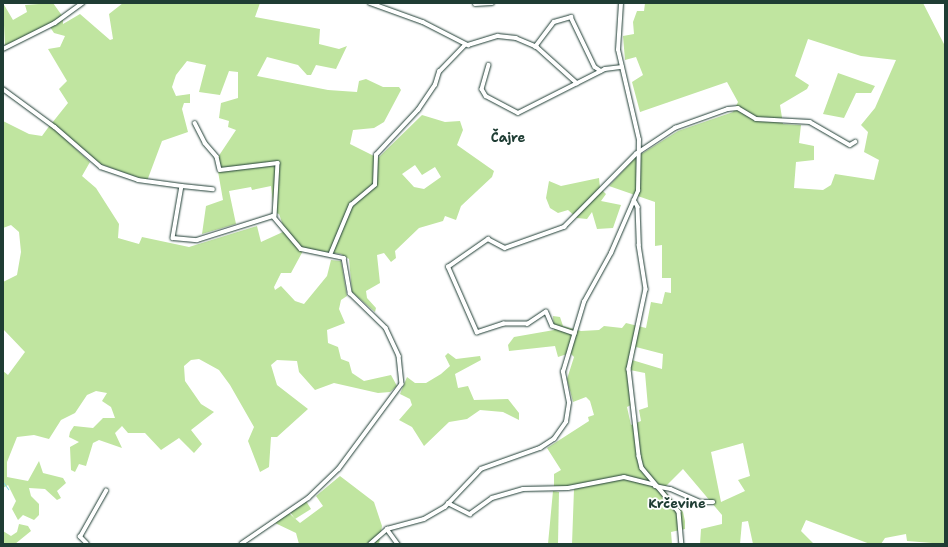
<!DOCTYPE html>
<meta charset="utf-8">
<style>
body{margin:0}
#map{position:relative;width:948px;height:547px;overflow:hidden;background:#fff;font-family:"Shantell Sans",sans-serif}
div>[style]{position:absolute}
[style*='--x']{left:calc(var(--x)*1px);top:calc(var(--y)*1px);width:calc(var(--w)*1px);rotate:calc(var(--a)*1deg)}
.green>*{inset:0;background:#c0e5a0}
.stream>*{height:1px;margin:-0.5px;padding:0 0.5px;transform-origin:0.5px;border-radius:0.5px;background:#8bdce4}
.roads{filter:drop-shadow(0 0 1px #1f3d34) drop-shadow(0 0 1px #1f3d34)}
.street>*{height:3.5px;margin:-1.75px;padding:0 1.75px;transform-origin:1.75px;border-radius:1.75px;background:#fff}
span{translate:-50% -50%;white-space:nowrap;text-align:center;line-height:1.15;-webkit-text-stroke:3.5px #fff;paint-order:stroke}
.quarter-label{font-size:13px;color:#1f3d34;font-weight:700}
.frame{position:absolute;inset:0;border:4px solid #1f3d34;pointer-events:none}
</style>
<div id="map">
<div class="green">
<i style="clip-path:polygon(evenodd,3px 3px,13px 20px,27px 12px,25px 5px,53px 3px,63px 17px,63px 24px,80px 14px,110px 40px,113px 39px,109px 14px,123px 3px,260px 3px,255px 17px,320px 29px,319px 44px,339px 49px,347px 46px,336px 69px,316px 65px,311px 75px,307px 75px,298px 65px,267px 57px,257px 76px,328px 90px,357px 92px,359px 81px,366px 79px,383px 87px,399px 87px,401px 90px,384px 122px,374px 128px,353px 130px,350px 144px,378px 158px,422px 115px,445px 122px,460px 121px,463px 130px,457px 145px,494px 171px,492px 177px,461px 206px,456px 220px,445px 216px,443px 221px,419px 228px,395px 251px,396px 258px,391px 262px,384px 253px,377px 255px,380px 283px,366px 291px,367px 298px,376px 308px,375px 312px,352px 292px,349px 259px,341px 254px,304px 249px,291px 273px,281px 273px,274px 287px,275px 290px,281px 286px,295px 301px,304px 304px,327px 276px,331px 260px,341px 261px,347px 296px,341px 300px,339px 309px,345px 323px,327px 330px,328px 343px,338px 347px,341px 359px,349px 362px,352px 373px,364px 381px,391px 375px,397px 386px,390px 392px,378px 393px,334px 383px,315px 390px,299px 372px,297px 361px,277px 360px,271px 365px,277px 385px,308px 409px,277px 437px,271px 437px,269px 467px,260px 472px,248px 441px,254px 427px,230px 385px,219px 370px,199px 359px,191px 360px,184px 366px,185px 381px,201px 404px,214px 412px,191px 430px,202px 444px,194px 453px,179px 438px,161px 450px,145px 433px,128px 433px,122px 426px,115px 433px,122px 448px,99px 440px,93px 443px,86px 466px,79px 464px,75px 472px,71px 470px,70px 447px,79px 442px,69px 437px,70px 432px,74px 426px,93px 428px,103px 418px,115px 418px,111px 407px,102px 401px,107px 393px,96px 391px,87px 395px,75px 413px,61px 420px,49px 439px,34px 435px,17px 437px,7px 462px,7px 477px,28px 481px,39px 461px,43px 473px,63px 478px,66px 483px,57px 491px,61px 498px,57px 500px,45px 489px,29px 488px,31px 496px,39px 504px,39px 515px,34px 520px,23px 515px,18px 520px,12px 509px,16px 501px,8px 485px,3px 488px,3px 371px,8px 375px,25px 352px,3px 329px,3px 282px,17px 275px,21px 252px,19px 232px,11px 225px,3px 228px,3px 121px,29px 134px,42px 136px,50px 125px,90px 162px,82px 176px,96px 188px,119px 224px,118px 238px,139px 244px,142px 237px,189px 247px,257px 226px,261px 242px,285px 231px,279px 214px,274px 212px,271px 186px,252px 190px,251px 187px,229px 191px,236px 224px,202px 234px,206px 206px,223px 200px,216px 160px,236px 130px,228px 127px,229px 121px,219px 118px,221px 103px,238px 98px,238px 72px,229px 71px,220px 95px,199px 92px,206px 65px,187px 61px,176px 75px,172px 87px,176px 96px,190px 94px,190px 103px,184px 103px,182px 109px,188px 132px,162px 141px,147px 181px,100px 164px,52px 123px,68px 103px,59px 89px,67px 81px,48px 49px,60px 47px,65px 36px,54px 33px,50px 27px,5px 47px,3px 3px,415px 165px,422px 175px,435px 167px,441px 177px,424px 189px,414px 187px,402px 174px,415px 165px)"></i>
<i style="clip-path:polygon(evenodd,645px 3px,923px 3px,945px 46px,945px 544px,907px 541px,906px 534px,885px 538px,881px 544px,870px 544px,806px 520px,801px 531px,814px 544px,753px 544px,748px 521px,742px 522px,740px 544px,700px 544px,701px 529px,722px 524px,722px 515px,683px 469px,663px 489px,683px 512px,685px 521px,685px 529px,671px 532px,672px 544px,572px 544px,574px 489px,554px 488px,554px 474px,561px 470px,547px 448px,589px 421px,588px 417px,594px 415px,590px 401px,586px 397px,573px 402px,567px 379px,574px 357px,570px 353px,558px 357px,555px 346px,509px 351px,508px 345px,514px 337px,554px 330px,553px 316px,560px 317px,563px 326px,581px 331px,599px 330px,604px 326px,622px 328px,626px 323px,646px 328px,651px 302px,662px 304px,665px 292px,671px 293px,671px 278px,662px 278px,662px 245px,655px 246px,655px 202px,609px 186px,635px 158px,678px 131px,733px 112px,738px 102px,727px 82px,640px 112px,632px 82px,643px 75px,636px 57px,625px 60px,623px 36px,634px 34px,633px 22px,637px 11px,644px 11px,645px 3px,808px 39px,861px 56px,896px 60px,875px 108px,861px 125px,868px 132px,864px 152px,879px 160px,874px 180px,835px 174px,831px 185px,823px 190px,794px 188px,796px 162px,814px 160px,814px 146px,799px 143px,801px 125px,783px 124px,780px 105px,807px 89px,809px 85px,795px 76px,808px 39px,645px 3px,636px 347px,663px 354px,662px 369px,632px 360px,636px 347px,645px 3px,630px 370px,645px 373px,648px 407px,639px 410px,641px 421px,631px 425px,627px 407px,633px 404px,630px 370px,645px 3px,743px 443px,750px 476px,738px 480px,745px 491px,721px 502px,711px 452px,743px 443px)"></i>
<i style="clip-path:polygon(838px 73px,875px 86px,871px 93px,856px 93px,844px 118px,823px 114px)"></i>
<i style="clip-path:polygon(599px 178px,600px 188px,606px 194px,601px 201px,621px 205px,613px 228px,597px 229px,592px 212px,587px 219px,577px 218px,568px 210px,558px 213px,550px 208px,546px 198px,549px 181px,561px 186px)"></i>
<i style="clip-path:polygon(448px 353px,456px 359px,480px 356px,481px 360px,455px 374px,458px 388px,468px 386px,474px 400px,508px 399px,519px 413px,519px 420px,503px 412px,480px 410px,467px 419px,449px 422px,424px 446px,412px 427px,399px 420px,412px 405px,410px 399px,400px 394px,407px 377px,415px 383px,426px 383px,441px 374px,450px 366px,445px 356px)"></i>
<i style="clip-path:polygon(340px 476px,374px 502px,382px 526px,379px 544px,299px 544px,296px 533px,275px 523px,289px 513px,300px 523px,323px 506px,316px 496px)"></i>
<i style="clip-path:polygon(553px 491px,559px 492px,558px 544px,548px 544px)"></i>
<i style="clip-path:polygon(306px 501px,311px 509px,295px 519px,290px 512px)"></i>
<i style="clip-path:polygon(19px 524px,28px 526px,31px 531px,15px 544px,3px 544px,3px 531px,11px 536px,17px 532px)"></i>
</div>
<div class="stream">
<i style="--x:3;--y:482;--w:9;--a:54"></i>
</div>
<div class="roads">
<div class="street">
<i style="--x:370;--y:3;--w:56;--a:19.7"></i>
<i style="--x:423;--y:22;--w:51;--a:27.1"></i>
<i style="--x:468;--y:45;--w:31;--a:-17"></i>
<i style="--x:498;--y:36;--w:18;--a:6"></i>
<i style="--x:516;--y:38;--w:23;--a:23"></i>
<i style="--x:537;--y:47;--w:54;--a:42"></i>
<i style="--x:475;--y:4;--w:17;--a:-3"></i>
<i style="--x:535;--y:47;--w:31;--a:-53"></i>
<i style="--x:554;--y:22;--w:18;--a:-16"></i>
<i style="--x:571;--y:17;--w:55;--a:64.4"></i>
<i style="--x:595;--y:67;--w:7;--a:34"></i>
<i style="--x:3;--y:49;--w:58;--a:-26.6"></i>
<i style="--x:55;--y:23;--w:34;--a:-36"></i>
<i style="--x:489;--y:65;--w:25;--a:106"></i>
<i style="--x:482;--y:89;--w:8;--a:60"></i>
<i style="--x:486;--y:96;--w:36;--a:28"></i>
<i style="--x:518;--y:113;--w:97;--a:-26.8"></i>
<i style="--x:605;--y:69;--w:17;--a:-7"></i>
<i style="--x:3;--y:89;--w:64;--a:36.2"></i>
<i style="--x:55;--y:127;--w:61;--a:41"></i>
<i style="--x:101;--y:167;--w:39;--a:19"></i>
<i style="--x:138;--y:180;--w:44;--a:7.8"></i>
<i style="--x:182;--y:186;--w:53;--a:99.8"></i>
<i style="--x:173;--y:238;--w:24;--a:5"></i>
<i style="--x:197;--y:240;--w:80;--a:-17.5"></i>
<i style="--x:273;--y:216;--w:43;--a:49.7"></i>
<i style="--x:301;--y:249;--w:44;--a:11.8"></i>
<i style="--x:344;--y:258;--w:36;--a:80"></i>
<i style="--x:350;--y:293;--w:50;--a:44.2"></i>
<i style="--x:386;--y:328;--w:31;--a:65"></i>
<i style="--x:399;--y:356;--w:28;--a:84"></i>
<i style="--x:402;--y:384;--w:106;--a:126.5"></i>
<i style="--x:339;--y:469;--w:42;--a:136"></i>
<i style="--x:309;--y:498;--w:81;--a:145.5"></i>
<i style="--x:195;--y:123;--w:22;--a:63"></i>
<i style="--x:205;--y:143;--w:18;--a:49"></i>
<i style="--x:217;--y:157;--w:13;--a:77"></i>
<i style="--x:220;--y:170;--w:58;--a:-6.9"></i>
<i style="--x:278;--y:163;--w:53;--a:93.2"></i>
<i style="--x:182;--y:186;--w:31;--a:6"></i>
<i style="--x:634;--y:200;--w:8;--a:60"></i>
<i style="--x:638;--y:207;--w:38;--a:88"></i>
<i style="--x:639;--y:245;--w:45;--a:81"></i>
<i style="--x:646;--y:289;--w:82;--a:102"></i>
<i style="--x:629;--y:369;--w:88;--a:83.4"></i>
<i style="--x:639;--y:456;--w:12;--a:76"></i>
<i style="--x:642;--y:468;--w:57;--a:49.9"></i>
<i style="--x:679;--y:512;--w:32;--a:85"></i>
<i style="--x:331;--y:253;--w:52;--a:-67.4"></i>
<i style="--x:351;--y:205;--w:31;--a:-40"></i>
<i style="--x:375;--y:185;--w:30;--a:-88"></i>
<i style="--x:376;--y:155;--w:62;--a:-47"></i>
<i style="--x:418;--y:110;--w:30;--a:-56"></i>
<i style="--x:435;--y:85;--w:14;--a:-73"></i>
<i style="--x:439;--y:72;--w:37;--a:-46"></i>
<i style="--x:575;--y:334;--w:24;--a:-161"></i>
<i style="--x:552;--y:326;--w:15;--a:-113"></i>
<i style="--x:546;--y:312;--w:22;--a:146"></i>
<i style="--x:528;--y:324;--w:24;--a:180"></i>
<i style="--x:504;--y:324;--w:28;--a:162"></i>
<i style="--x:477;--y:333;--w:72;--a:-113.7"></i>
<i style="--x:448;--y:267;--w:49;--a:-35"></i>
<i style="--x:488;--y:239;--w:19;--a:28"></i>
<i style="--x:505;--y:248;--w:63;--a:-19.6"></i>
<i style="--x:564;--y:227;--w:103;--a:-45.4"></i>
<i style="--x:636;--y:154;--w:47;--a:-33.7"></i>
<i style="--x:675;--y:128;--w:56;--a:-19.7"></i>
<i style="--x:728;--y:109;--w:10;--a:-6"></i>
<i style="--x:738;--y:108;--w:21;--a:31"></i>
<i style="--x:756;--y:119;--w:54;--a:3.2"></i>
<i style="--x:810;--y:122;--w:46;--a:29.9"></i>
<i style="--x:850;--y:145;--w:6;--a:-31"></i>
<i style="--x:655;--y:486;--w:16;--a:11"></i>
<i style="--x:671;--y:489;--w:32;--a:24"></i>
<i style="--x:700;--y:502;--w:13;--a:0"></i>
<i style="--x:448;--y:503;--w:25;--a:27"></i>
<i style="--x:470;--y:514;--w:27;--a:-36"></i>
<i style="--x:492;--y:498;--w:32;--a:-16"></i>
<i style="--x:523;--y:489;--w:45;--a:-1.3"></i>
<i style="--x:568;--y:488;--w:57;--a:-11.1"></i>
<i style="--x:624;--y:477;--w:30;--a:14"></i>
<i style="--x:387;--y:529;--w:19;--a:54"></i>
<i style="--x:87;--y:544;--w:10;--a:-135"></i>
<i style="--x:80;--y:537;--w:53;--a:-60.5"></i>
<i style="--x:370;--y:544;--w:23;--a:-41"></i>
<i style="--x:387;--y:529;--w:38;--a:-15"></i>
<i style="--x:424;--y:519;--w:24;--a:-30"></i>
<i style="--x:445;--y:507;--w:52;--a:-46.5"></i>
<i style="--x:481;--y:469;--w:63;--a:-19.6"></i>
<i style="--x:540;--y:448;--w:17;--a:-33"></i>
<i style="--x:554;--y:439;--w:21;--a:-55"></i>
<i style="--x:566;--y:422;--w:19;--a:-81"></i>
<i style="--x:569;--y:403;--w:32;--a:-101"></i>
<i style="--x:563;--y:372;--w:73;--a:-73.3"></i>
<i style="--x:584;--y:302;--w:56;--a:-61.1"></i>
<i style="--x:611;--y:253;--w:68;--a:-66.5"></i>
<i style="--x:638;--y:191;--w:51;--a:-88.9"></i>
<i style="--x:639;--y:140;--w:92;--a:-103.1"></i>
<i style="--x:618;--y:50;--w:47;--a:-86.3"></i>
</div>
</div>
<div class="quarter-label">
<span style="left:508px;top:138px">Čajre</span>
<span style="left:677px;top:504px">Krčevine</span>
</div>
<div class="frame"></div>
</div>
